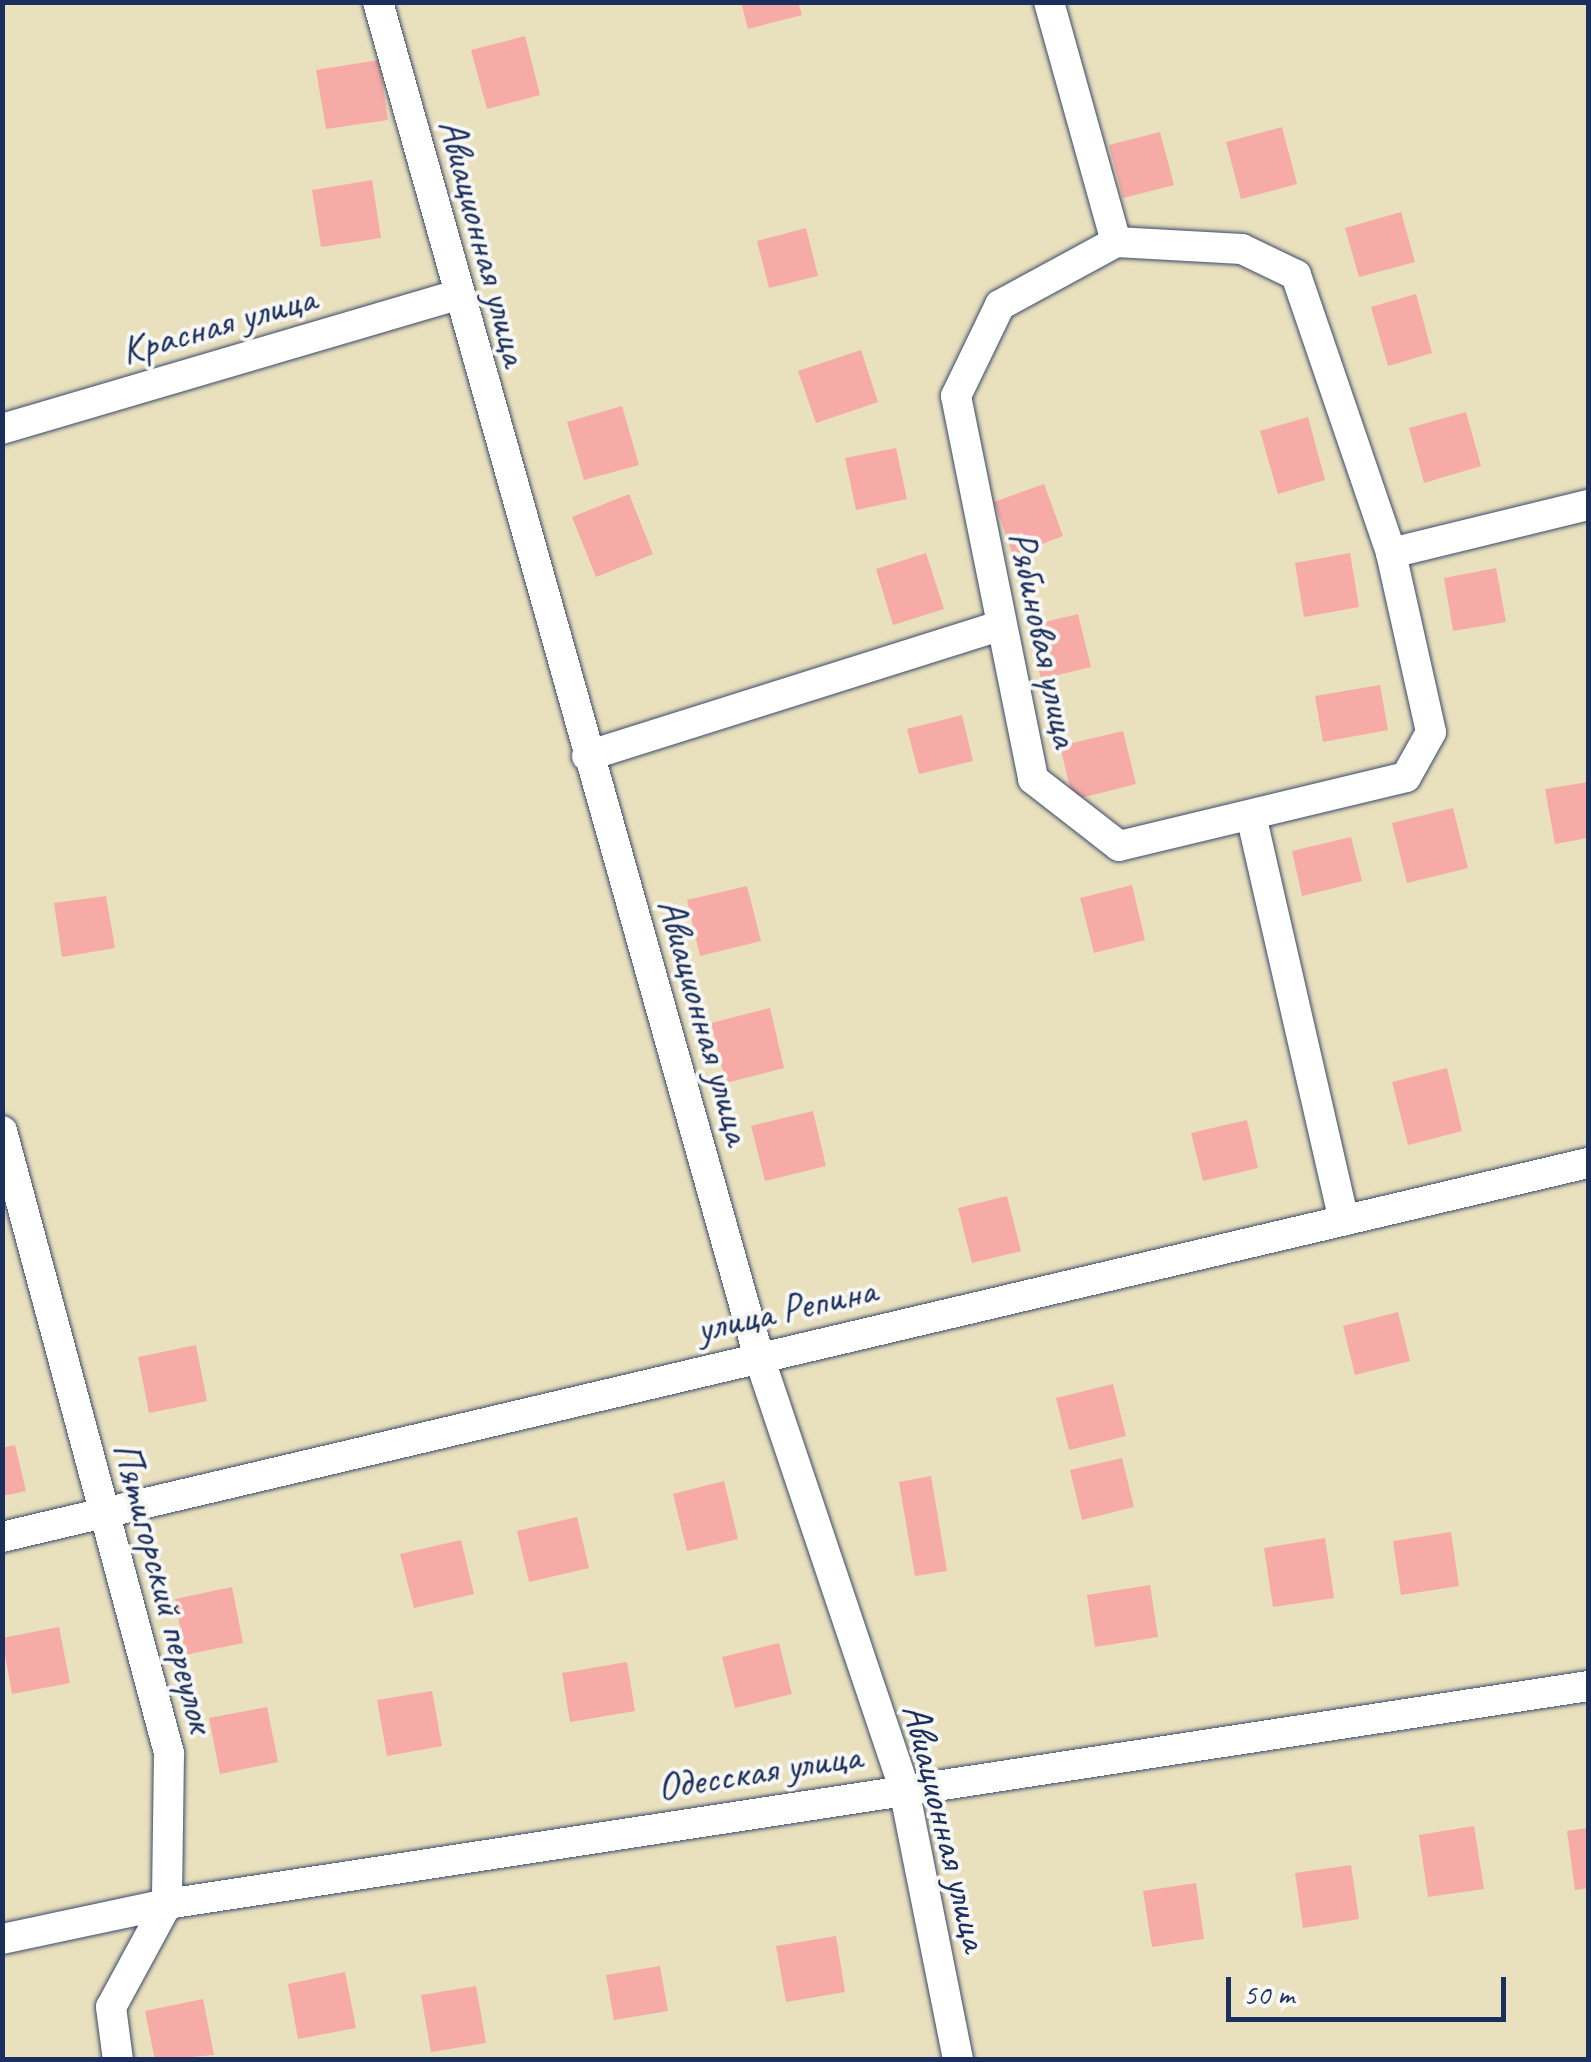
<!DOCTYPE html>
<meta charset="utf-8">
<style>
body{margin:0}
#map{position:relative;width:1591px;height:2062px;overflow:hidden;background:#e9e0bd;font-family:Caveat,sans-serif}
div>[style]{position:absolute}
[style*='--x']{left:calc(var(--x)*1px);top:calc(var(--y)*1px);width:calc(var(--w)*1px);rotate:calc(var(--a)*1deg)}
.building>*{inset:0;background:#f6aba6}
.roads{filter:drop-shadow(0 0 2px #3a4a6c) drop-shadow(0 0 2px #3a4a6c)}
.minor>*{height:30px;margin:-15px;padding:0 15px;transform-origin:15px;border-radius:15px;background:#fff}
span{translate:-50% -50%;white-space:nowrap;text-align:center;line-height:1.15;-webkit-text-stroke:8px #f6f6f2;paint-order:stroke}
.street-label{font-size:40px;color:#1b2f5e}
.frame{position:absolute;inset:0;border:5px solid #1b2f5e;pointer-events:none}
.scale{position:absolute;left:1226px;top:1977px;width:280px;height:45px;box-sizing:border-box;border:5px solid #1b2f5e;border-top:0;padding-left:12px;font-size:30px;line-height:35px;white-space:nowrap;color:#1b2f5e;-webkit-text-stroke:8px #f6f6f2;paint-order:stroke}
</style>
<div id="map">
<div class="building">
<i style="clip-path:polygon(741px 2px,798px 2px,802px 15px,748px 29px)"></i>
<i style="clip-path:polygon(525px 36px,540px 95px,487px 109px,471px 50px)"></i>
<i style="clip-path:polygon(379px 60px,388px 120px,326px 129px,316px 70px)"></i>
<i style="clip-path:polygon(1282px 127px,1297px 184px,1241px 199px,1226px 142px)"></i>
<i style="clip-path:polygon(1160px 132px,1174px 185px,1123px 198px,1109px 145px)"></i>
<i style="clip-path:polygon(372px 180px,381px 238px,321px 247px,312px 190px)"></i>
<i style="clip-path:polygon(1401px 212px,1415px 262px,1359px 277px,1345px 228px)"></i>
<i style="clip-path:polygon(806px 228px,818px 276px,769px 288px,757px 241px)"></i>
<i style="clip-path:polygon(1416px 294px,1432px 353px,1388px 366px,1371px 307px)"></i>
<i style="clip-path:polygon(861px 350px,878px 402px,816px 423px,798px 371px)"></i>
<i style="clip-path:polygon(622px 406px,639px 465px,584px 480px,567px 422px)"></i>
<i style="clip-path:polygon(1466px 412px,1481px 466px,1424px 483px,1409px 428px)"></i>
<i style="clip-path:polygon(1308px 417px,1325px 480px,1278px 494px,1260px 431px)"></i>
<i style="clip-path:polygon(896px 448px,907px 499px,856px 510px,845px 458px)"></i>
<i style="clip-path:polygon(1044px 484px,1063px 536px,1013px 555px,994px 502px)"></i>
<i style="clip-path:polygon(629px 494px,653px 554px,596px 577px,572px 517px)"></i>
<i style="clip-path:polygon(926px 553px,944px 609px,893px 625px,876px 569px)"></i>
<i style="clip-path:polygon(1350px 553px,1359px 607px,1304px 617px,1295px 563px)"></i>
<i style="clip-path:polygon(1496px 568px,1506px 622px,1453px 631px,1444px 578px)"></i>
<i style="clip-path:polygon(1078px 614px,1091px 667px,1041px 679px,1028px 626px)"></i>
<i style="clip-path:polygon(1380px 685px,1388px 730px,1323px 742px,1315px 696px)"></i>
<i style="clip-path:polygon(962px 715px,973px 761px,919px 774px,907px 729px)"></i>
<i style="clip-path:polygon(1123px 731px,1136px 784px,1073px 800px,1060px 746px)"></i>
<i style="clip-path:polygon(1588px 782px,1588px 838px,1555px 844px,1545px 789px)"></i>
<i style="clip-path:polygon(1453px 808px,1468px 868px,1407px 883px,1392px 823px)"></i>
<i style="clip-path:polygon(1351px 837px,1362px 881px,1302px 896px,1292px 851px)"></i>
<i style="clip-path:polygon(1132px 885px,1145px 940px,1094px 953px,1080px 898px)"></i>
<i style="clip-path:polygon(747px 886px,761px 941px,700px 956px,687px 900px)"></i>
<i style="clip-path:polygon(106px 896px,115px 948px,62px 957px,54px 903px)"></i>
<i style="clip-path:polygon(770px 1008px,784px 1068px,726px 1083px,711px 1023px)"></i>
<i style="clip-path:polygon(1447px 1068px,1462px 1131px,1408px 1145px,1392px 1082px)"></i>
<i style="clip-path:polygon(813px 1111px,826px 1166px,765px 1181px,751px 1126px)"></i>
<i style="clip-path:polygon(1247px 1120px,1258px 1168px,1203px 1181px,1191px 1133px)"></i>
<i style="clip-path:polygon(1007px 1196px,1021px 1251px,972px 1263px,958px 1208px)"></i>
<i style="clip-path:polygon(1398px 1312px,1410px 1361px,1355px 1375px,1343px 1326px)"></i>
<i style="clip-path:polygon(196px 1345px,207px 1401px,149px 1413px,138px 1357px)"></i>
<i style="clip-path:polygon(1113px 1384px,1126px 1436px,1069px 1450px,1056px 1398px)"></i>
<i style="clip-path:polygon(15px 1445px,26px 1491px,2px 1496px,2px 1448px)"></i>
<i style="clip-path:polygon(1122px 1458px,1134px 1507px,1082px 1520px,1070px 1470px)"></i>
<i style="clip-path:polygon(931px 1476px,947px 1571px,915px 1576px,899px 1482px)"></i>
<i style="clip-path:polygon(724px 1481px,738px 1539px,687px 1551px,673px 1494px)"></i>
<i style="clip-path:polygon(577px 1517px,589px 1568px,529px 1582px,517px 1531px)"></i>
<i style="clip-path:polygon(1451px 1532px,1459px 1586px,1401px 1595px,1393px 1541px)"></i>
<i style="clip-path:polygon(1325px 1538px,1334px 1598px,1273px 1607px,1264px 1548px)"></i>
<i style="clip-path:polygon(461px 1540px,474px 1594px,414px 1608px,400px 1554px)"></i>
<i style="clip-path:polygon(1150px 1585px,1158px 1637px,1095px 1647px,1087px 1595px)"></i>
<i style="clip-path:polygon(232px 1587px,243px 1643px,185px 1655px,175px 1599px)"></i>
<i style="clip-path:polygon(59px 1627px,70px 1683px,12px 1694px,2px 1638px)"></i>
<i style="clip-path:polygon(779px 1643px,792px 1694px,735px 1708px,722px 1657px)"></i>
<i style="clip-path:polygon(627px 1662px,635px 1711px,570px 1722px,562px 1673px)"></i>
<i style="clip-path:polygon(432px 1691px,442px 1746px,387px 1756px,377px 1700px)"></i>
<i style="clip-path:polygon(267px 1707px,278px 1762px,220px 1774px,209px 1718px)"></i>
<i style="clip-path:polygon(1474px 1826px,1484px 1889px,1428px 1897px,1419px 1835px)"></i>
<i style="clip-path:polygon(1588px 1828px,1588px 1888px,1575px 1890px,1567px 1831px)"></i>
<i style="clip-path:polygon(1351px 1865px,1359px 1919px,1303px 1928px,1295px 1873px)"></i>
<i style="clip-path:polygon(1196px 1883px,1204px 1939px,1152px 1947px,1143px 1891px)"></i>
<i style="clip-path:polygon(836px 1936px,845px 1992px,786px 2002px,776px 1946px)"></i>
<i style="clip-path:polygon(660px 1966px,668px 2011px,614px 2020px,606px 1975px)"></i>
<i style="clip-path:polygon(345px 1972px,356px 2028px,298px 2039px,288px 1984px)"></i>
<i style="clip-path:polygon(476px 1986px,486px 2043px,431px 2052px,421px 1995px)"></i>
<i style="clip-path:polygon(203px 1999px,214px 2055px,155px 2060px,145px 2011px)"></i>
</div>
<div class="roads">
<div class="minor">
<i style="--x:378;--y:2;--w:1408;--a:74.3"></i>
<i style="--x:759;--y:1357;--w:456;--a:71.4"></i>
<i style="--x:904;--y:1789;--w:276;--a:78.7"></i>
<i style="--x:1049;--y:2;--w:249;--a:74.4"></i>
<i style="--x:1116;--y:242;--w:132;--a:151.5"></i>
<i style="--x:1000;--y:305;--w:101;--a:115.8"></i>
<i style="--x:956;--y:396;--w:391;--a:78.6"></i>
<i style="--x:1033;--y:779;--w:109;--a:37.9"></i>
<i style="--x:1119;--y:846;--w:295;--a:-13.5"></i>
<i style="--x:1406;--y:777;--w:51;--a:-60.9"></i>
<i style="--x:1431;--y:732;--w:183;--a:-102.6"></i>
<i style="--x:1391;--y:553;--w:203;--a:-13.7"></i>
<i style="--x:1116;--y:242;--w:126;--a:3.2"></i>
<i style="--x:1242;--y:249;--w:60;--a:25.7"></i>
<i style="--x:1296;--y:275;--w:294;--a:71.1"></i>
<i style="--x:2;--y:429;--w:473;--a:-16.4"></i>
<i style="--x:587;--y:756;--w:433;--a:-17.5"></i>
<i style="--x:1251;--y:815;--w:416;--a:77.1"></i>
<i style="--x:2;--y:1131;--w:644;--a:74.97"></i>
<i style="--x:169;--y:1753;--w:151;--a:90.8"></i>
<i style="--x:167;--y:1904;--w:117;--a:118.5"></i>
<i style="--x:111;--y:2007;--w:53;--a:82.5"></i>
<i style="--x:2;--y:1537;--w:1630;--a:-13.27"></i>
<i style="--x:2;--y:1939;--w:169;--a:-12"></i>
<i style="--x:167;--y:1904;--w:1438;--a:-8.72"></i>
</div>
</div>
<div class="street-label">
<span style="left:484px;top:242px;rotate:75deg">Авиационная улица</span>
<span style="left:218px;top:324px;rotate:-16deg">Красная улица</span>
<span style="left:1044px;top:639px;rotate:78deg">Рябиновая улица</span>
<span style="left:705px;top:1021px;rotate:74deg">Авиационная улица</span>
<span style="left:786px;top:1309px;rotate:-13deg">улица Репина</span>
<span style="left:164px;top:1587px;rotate:75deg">Пятигорский переулок</span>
<span style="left:759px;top:1771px;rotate:-9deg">Одесская улица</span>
<span style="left:946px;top:1827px;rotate:76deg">Авиационная улица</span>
</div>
<div class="frame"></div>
<div class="scale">50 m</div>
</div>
